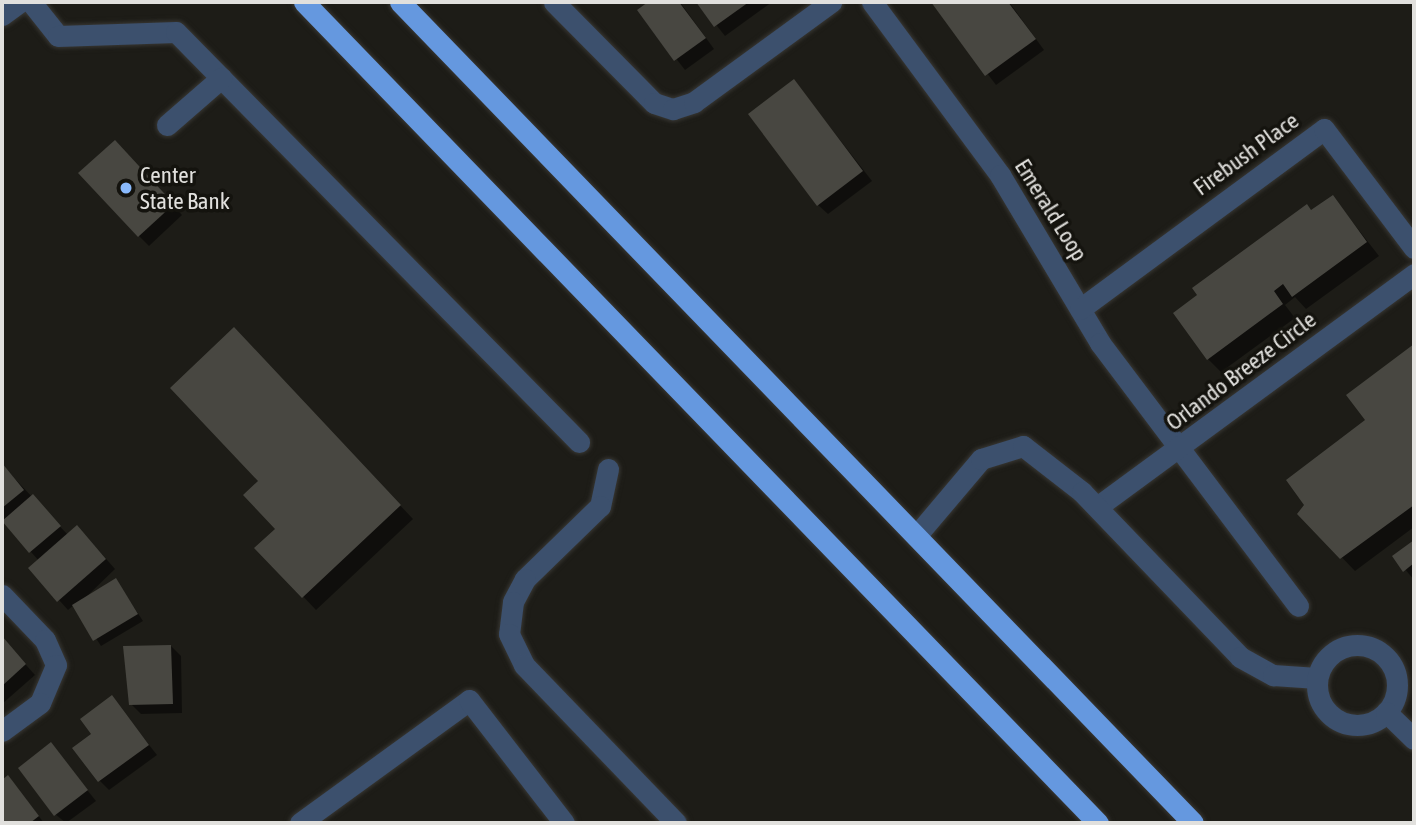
<!DOCTYPE html>
<style>
body{margin:0}
#map{position:relative;width:1416px;height:825px;overflow:hidden;background:#1d1c17;font-family:"Asap Condensed",sans-serif}
div>[style]{position:absolute}
[style*='--x']{left:calc(var(--x)*1px);top:calc(var(--y)*1px);width:calc(var(--w)*1px);rotate:calc(var(--a)*1deg)}
.shadow>*{inset:0;background:#0007}
.building>*{inset:0;background:#484741}
.roads{filter:drop-shadow(0 0 2px #383733) drop-shadow(0 0 2px #383733)}
.minor>*{height:21px;margin:-10.5px;padding:0 10.5px;transform-origin:10.5px;border-radius:10.5px;background:#3c506d}
.minor>.ring{margin:-10.5px;padding:0;box-sizing:content-box;background:none;border:21px solid #3c506d;border-radius:50%}
.highway>*{height:21px;margin:-10.5px;padding:0 10.5px;transform-origin:10.5px;border-radius:10.5px;background:#6598df}
.dots>*{width:19px;height:19px;translate:-50% -50%;box-sizing:border-box;border:4px solid #14130e;border-radius:50%}
span{translate:-50% -50%;white-space:nowrap;text-align:center;line-height:1.15;-webkit-text-stroke:7px #14130e;paint-order:stroke}
.street-label{font-size:23px;color:#e1e0dd}
.poi-label{font-size:23px;color:#e1e0dd}
.left{translate:0 -50%;text-align:left}
.frame{position:absolute;inset:0;border:4px solid #e1e0dd;pointer-events:none}
</style>
<div id="map">
<div class="shadow">
<i style="clip-path:polygon(651px 2px,680px 2px,714px 49px,685px 70px,639px 11px)"></i>
<i style="clip-path:polygon(698px 2px,772px 2px,725px 36px)"></i>
<i style="clip-path:polygon(933px 2px,1009px 2px,1044px 50px,996px 85px)"></i>
<i style="clip-path:polygon(794px 81px,872px 181px,828px 214px,818px 205px)"></i>
<i style="clip-path:polygon(124px 152px,182px 215px,149px 246px,139px 236px)"></i>
<i style="clip-path:polygon(1333px 197px,1379px 256px,1306px 309px,1295px 297px,1285px 305px,1295px 318px,1221px 372px,1208px 359px,1312px 212px)"></i>
<i style="clip-path:polygon(247px 343px,413px 519px,316px 610px,257px 548px,277px 529px,260px 481px)"></i>
<i style="clip-path:polygon(1414px 346px,1414px 527px,1355px 571px,1300px 514px,1367px 420px,1349px 396px)"></i>
<i style="clip-path:polygon(2px 465px,68px 535px,87px 537px,115px 569px,83px 600px,116px 580px,143px 621px,101px 646px,74px 605px,68px 610px,59px 600px,39px 561px,2px 519px)"></i>
<i style="clip-path:polygon(1414px 543px,1414px 580px,1395px 557px)"></i>
<i style="clip-path:polygon(2px 638px,35px 675px,2px 704px)"></i>
<i style="clip-path:polygon(171px 646px,181px 656px,182px 713px,141px 714px,131px 704px)"></i>
<i style="clip-path:polygon(112px 698px,157px 755px,109px 790px,99px 780px,94px 734px)"></i>
<i style="clip-path:polygon(51px 745px,96px 801px,66px 823px,55px 814px)"></i>
<i style="clip-path:polygon(8px 777px,14px 784px,44px 823px,2px 823px,2px 782px)"></i>
</div>
<div class="building">
<i style="clip-path:polygon(648px 2px,679px 2px,706px 38px,674px 61px,637px 10px)"></i>
<i style="clip-path:polygon(696px 2px,749px 2px,714px 27px)"></i>
<i style="clip-path:polygon(931px 2px,1008px 2px,1036px 39px,985px 76px)"></i>
<i style="clip-path:polygon(794px 79px,863px 171px,817px 206px,748px 114px)"></i>
<i style="clip-path:polygon(115px 140px,174px 204px,138px 237px,78px 173px)"></i>
<i style="clip-path:polygon(1333px 195px,1367px 242px,1292px 297px,1283px 284px,1274px 291px,1283px 304px,1207px 360px,1173px 313px,1197px 295px,1192px 288px,1307px 204px,1311px 210px)"></i>
<i style="clip-path:polygon(234px 327px,401px 505px,302px 598px,254px 548px,275px 529px,243px 495px,258px 481px,170px 388px)"></i>
<i style="clip-path:polygon(1414px 344px,1414px 505px,1340px 559px,1297px 514px,1304px 505px,1286px 480px,1365px 420px,1346px 395px)"></i>
<i style="clip-path:polygon(2px 463px,24px 490px,2px 508px)"></i>
<i style="clip-path:polygon(33px 494px,61px 526px,29px 553px,2px 521px)"></i>
<i style="clip-path:polygon(77px 525px,106px 559px,57px 602px,28px 568px)"></i>
<i style="clip-path:polygon(1414px 540px,1414px 563px,1403px 572px,1392px 556px)"></i>
<i style="clip-path:polygon(116px 578px,138px 614px,93px 641px,72px 605px)"></i>
<i style="clip-path:polygon(2px 636px,26px 664px,2px 686px)"></i>
<i style="clip-path:polygon(171px 645px,173px 704px,129px 705px,123px 646px)"></i>
<i style="clip-path:polygon(112px 695px,149px 745px,98px 782px,72px 748px,91px 734px,80px 719px)"></i>
<i style="clip-path:polygon(51px 742px,88px 790px,54px 816px,18px 768px)"></i>
<i style="clip-path:polygon(8px 775px,39px 816px,30px 823px,2px 823px,2px 780px)"></i>
</div>
<div class="roads">
<div class="minor">
<i style="--x:31;--y:2;--w:43;--a:51.5"></i>
<i style="--x:58;--y:36;--w:118;--a:-1.9"></i>
<i style="--x:176;--y:32;--w:575;--a:45.49"></i>
<i style="--x:554;--y:2;--w:142;--a:45.3"></i>
<i style="--x:654;--y:103;--w:20;--a:18"></i>
<i style="--x:673;--y:109;--w:22;--a:-18"></i>
<i style="--x:694;--y:102;--w:170;--a:-36.1"></i>
<i style="--x:872;--y:2;--w:215;--a:53.5"></i>
<i style="--x:1000;--y:175;--w:196;--a:59.2"></i>
<i style="--x:1100;--y:343;--w:329;--a:53"></i>
<i style="--x:2;--y:15;--w:22;--a:-36"></i>
<i style="--x:167;--y:125;--w:72;--a:-41"></i>
<i style="--x:1080;--y:309;--w:303;--a:-36.4"></i>
<i style="--x:1324;--y:129;--w:149;--a:52.9"></i>
<i style="--x:608;--y:469;--w:38;--a:102"></i>
<i style="--x:600;--y:506;--w:105;--a:135.8"></i>
<i style="--x:525;--y:579;--w:26;--a:118"></i>
<i style="--x:513;--y:602;--w:32;--a:97"></i>
<i style="--x:509;--y:634;--w:34;--a:64"></i>
<i style="--x:524;--y:665;--w:219;--a:46.1"></i>
<i style="--x:1097;--y:507;--w:393;--a:-36.3"></i>
<i style="--x:916;--y:536;--w:101;--a:-49.8"></i>
<i style="--x:981;--y:459;--w:44;--a:-17.2"></i>
<i style="--x:1023;--y:446;--w:75;--a:37.9"></i>
<i style="--x:1082;--y:492;--w:228;--a:46.2"></i>
<i style="--x:1240;--y:657;--w:38;--a:29"></i>
<i style="--x:1273;--y:675;--w:44;--a:3.9"></i>
<i style="--x:2;--y:595;--w:62;--a:46.3"></i>
<i style="--x:45;--y:640;--w:27;--a:66"></i>
<i style="--x:56;--y:665;--w:41;--a:112.8"></i>
<i style="--x:40;--y:703;--w:47;--a:143.6"></i>
<i class="ring" style="left:1317px;top:645px;width:59px;height:59px"></i>
<i style="--x:1386;--y:712;--w:39;--a:44"></i>
<i style="--x:300;--y:823;--w:209;--a:-36"></i>
<i style="--x:469;--y:700;--w:155;--a:52.3"></i>
</div>
<div class="highway">
<i style="--x:304;--y:2;--w:1142;--a:45.96"></i>
<i style="--x:400;--y:2;--w:1141;--a:45.99"></i>
</div>
</div>
<div class="dots">
<i style="left:126px;top:188px;background:#8abafc"></i>
</div>
<div class="street-label">
<span style="left:1246px;top:154px;rotate:-36deg">Firebush Place</span>
<span style="left:1051px;top:210px;rotate:58deg">Emerald Loop</span>
<span style="left:1241px;top:371px;rotate:-37deg">Orlando Breeze Circle</span>
</div>
<div class="poi-label">
<span class="left" style="left:140px;top:188px">Center<br>State Bank</span>
</div>
<div class="frame"></div>
</div>
